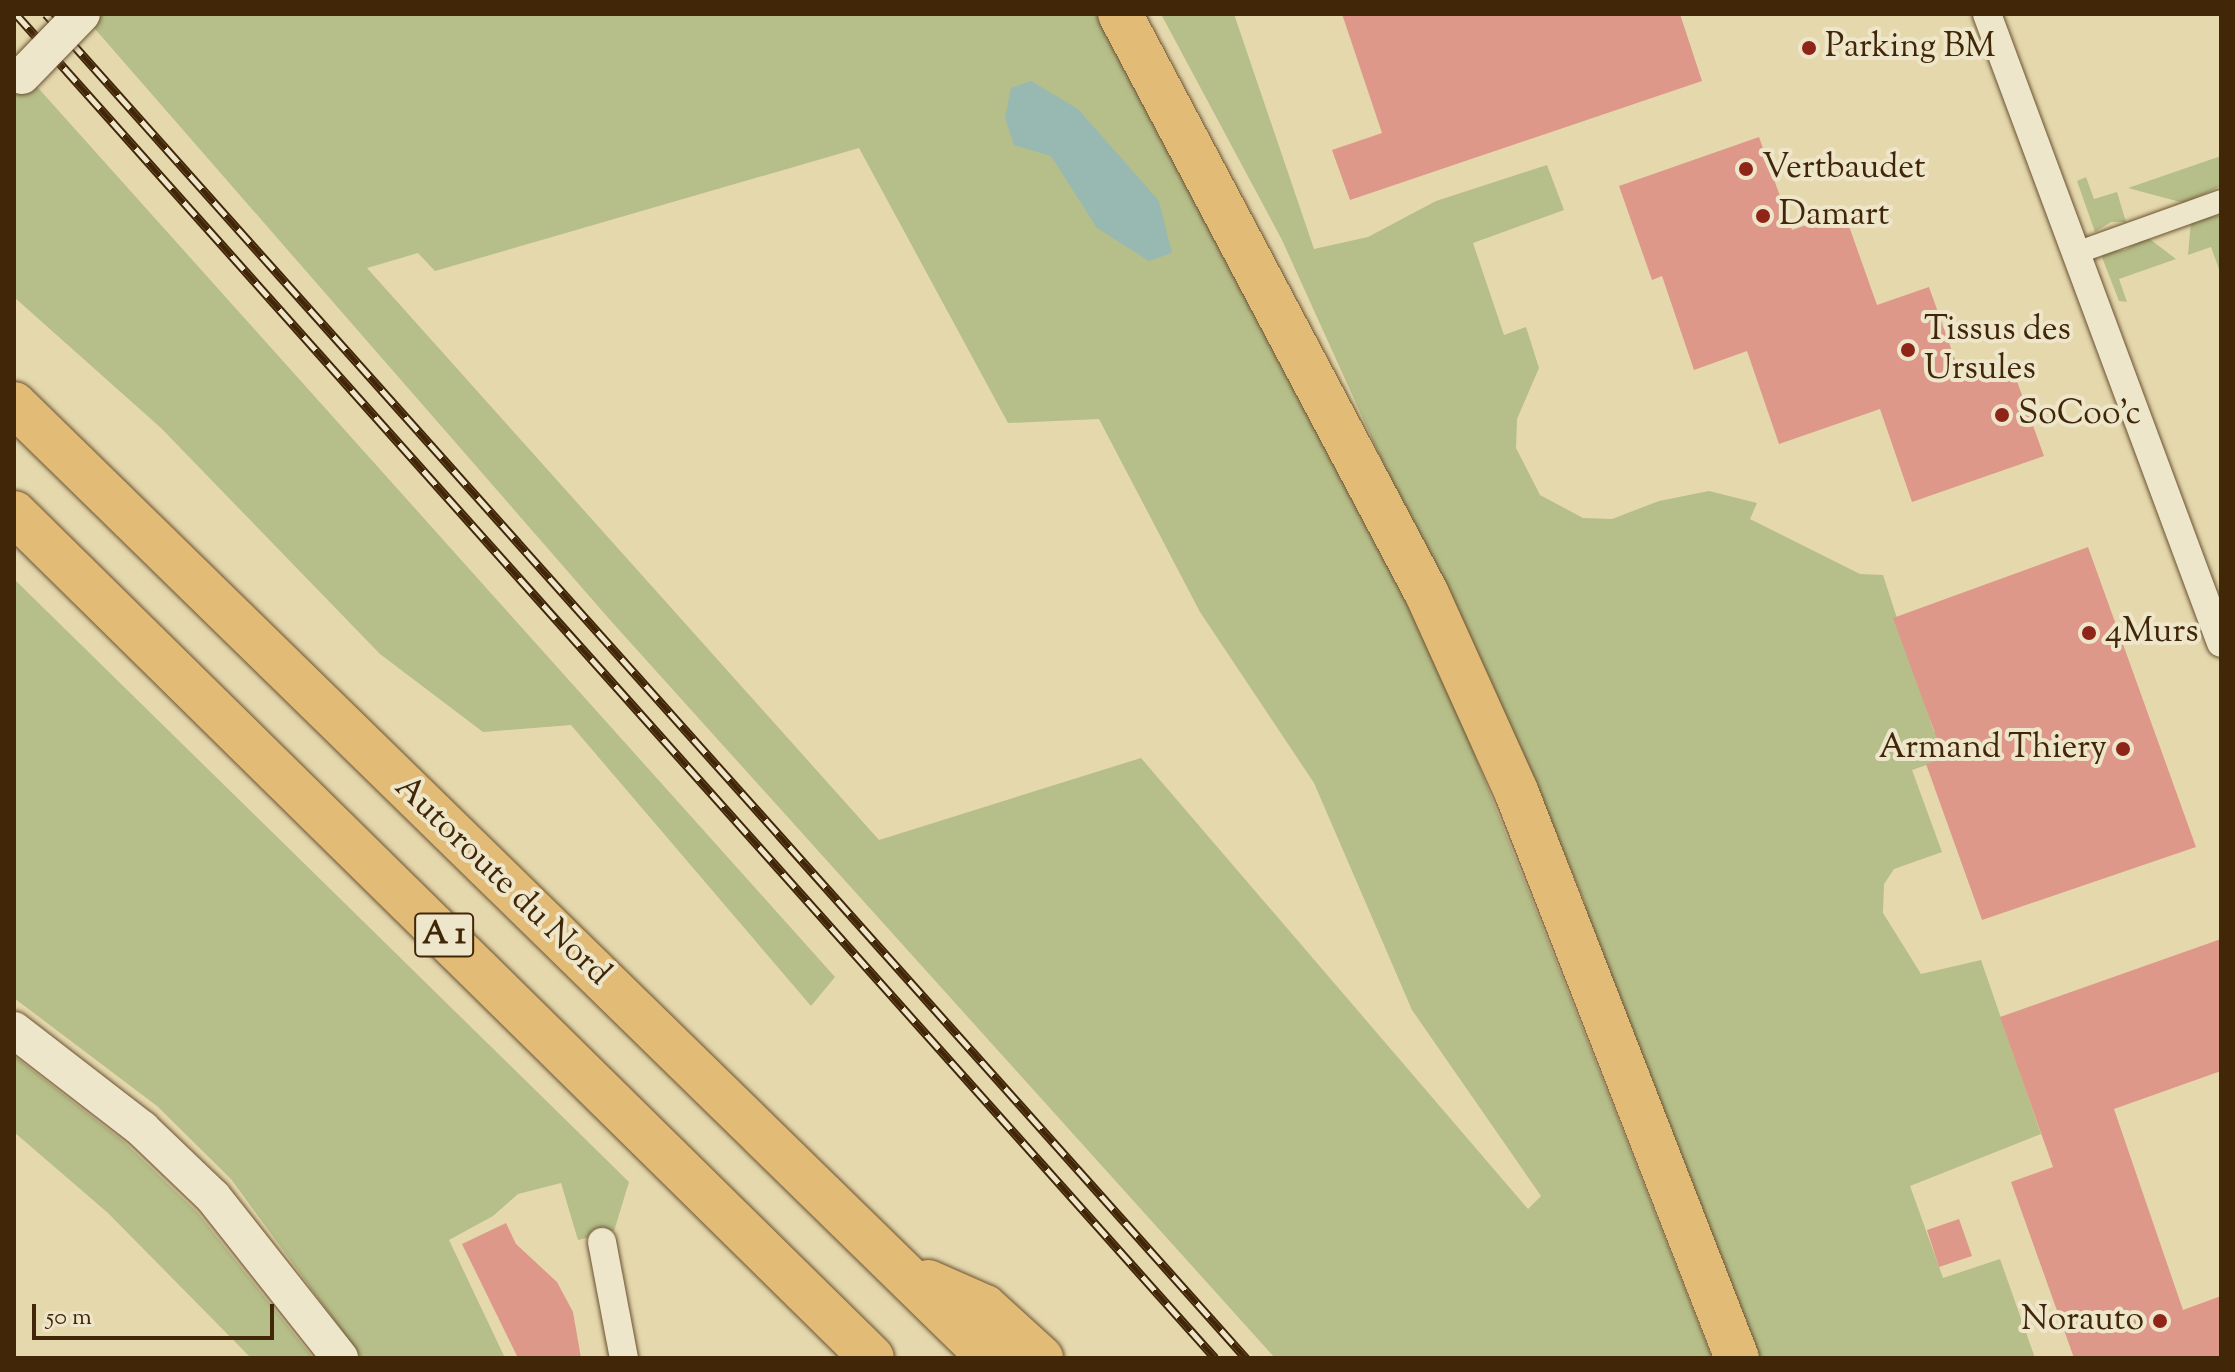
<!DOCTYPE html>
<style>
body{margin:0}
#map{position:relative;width:2235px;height:1372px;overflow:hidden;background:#e5d8ad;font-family:"Sorts Mill Goudy",serif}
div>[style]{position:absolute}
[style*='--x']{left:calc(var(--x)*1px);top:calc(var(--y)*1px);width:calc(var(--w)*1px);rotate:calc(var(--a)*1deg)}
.green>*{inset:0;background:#b6be89}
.water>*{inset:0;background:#97b9b1}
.building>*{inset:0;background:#de988a}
.roads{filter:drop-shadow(0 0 2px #6a5231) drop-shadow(0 0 2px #6a5231)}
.pedestrian>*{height:22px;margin:-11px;padding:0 11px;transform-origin:11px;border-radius:11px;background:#eee6ca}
.minor>*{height:28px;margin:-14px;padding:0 14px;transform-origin:14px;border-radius:14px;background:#eee6ca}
.tertiary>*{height:36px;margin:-18px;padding:0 18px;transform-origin:18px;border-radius:18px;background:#eee6ca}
.motorway>*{height:44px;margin:-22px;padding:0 22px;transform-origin:22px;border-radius:22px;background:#e2bc76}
.rail>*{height:9px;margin-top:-4.5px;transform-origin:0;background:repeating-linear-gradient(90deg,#eee6ca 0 18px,#412608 0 36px);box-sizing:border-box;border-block:2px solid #412608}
.bridges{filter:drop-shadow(0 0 2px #6a5231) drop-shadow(0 0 2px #6a5231)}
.tertiary-bridge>*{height:36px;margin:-18px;padding:0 18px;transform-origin:18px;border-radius:18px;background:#eee6ca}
.dots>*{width:22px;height:22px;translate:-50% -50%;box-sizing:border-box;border:4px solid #eee6ca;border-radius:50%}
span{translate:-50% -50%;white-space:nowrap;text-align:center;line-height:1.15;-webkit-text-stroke:8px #eee6ca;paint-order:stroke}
.shield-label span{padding:2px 6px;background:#eee6ca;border:2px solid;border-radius:6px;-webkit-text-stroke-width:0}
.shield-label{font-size:32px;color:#412608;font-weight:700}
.poi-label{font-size:34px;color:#412608}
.left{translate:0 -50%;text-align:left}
.right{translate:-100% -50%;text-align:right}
.street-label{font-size:34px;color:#412608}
.frame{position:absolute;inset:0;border:16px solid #412608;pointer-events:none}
.scale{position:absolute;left:32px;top:1304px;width:242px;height:36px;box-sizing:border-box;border:4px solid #412608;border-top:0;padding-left:10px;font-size:24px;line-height:28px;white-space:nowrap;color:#412608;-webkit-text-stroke:6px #eee6ca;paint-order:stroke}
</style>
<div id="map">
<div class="green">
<i style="clip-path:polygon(evenodd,82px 14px,1101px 14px,1362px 504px,1450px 692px,1712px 1358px,1275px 1358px,611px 621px,82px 14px,859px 148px,1008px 423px,1099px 419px,1200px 612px,1314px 783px,1412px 1010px,1541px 1196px,1528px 1209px,1141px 758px,879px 840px,367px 268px,418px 253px,435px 271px,859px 148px)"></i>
<i style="clip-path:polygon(1161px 14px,1234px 14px,1314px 249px,1368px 237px,1436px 201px,1547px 165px,1564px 210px,1473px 243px,1504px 335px,1526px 327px,1539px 368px,1517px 419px,1516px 448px,1540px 495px,1583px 518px,1612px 519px,1659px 501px,1709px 491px,1757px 503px,1750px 519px,1860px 574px,1883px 575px,1934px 732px,2004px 707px,2014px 735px,1912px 770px,1942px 852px,1894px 869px,1884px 884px,1883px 913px,1921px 974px,1981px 960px,2041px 1134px,1910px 1186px,1943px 1278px,2000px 1259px,2035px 1358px,1752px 1358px,1579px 920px,1585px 903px,1524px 757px,1452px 615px,1282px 240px)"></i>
<i style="clip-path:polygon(14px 61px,835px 977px,811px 1006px,571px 725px,483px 732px,380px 654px,161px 428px,14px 297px)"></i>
<i style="clip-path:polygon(2221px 156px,2221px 186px,2184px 203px,2128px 188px)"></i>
<i style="clip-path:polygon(2086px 177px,2094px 199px,2117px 192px,2126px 222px,2111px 222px,2095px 232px,2077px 181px)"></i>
<i style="clip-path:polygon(2221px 215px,2221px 269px,2219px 269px,2211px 247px,2188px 255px,2191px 221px)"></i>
<i style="clip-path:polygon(2147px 237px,2176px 259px,2119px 279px,2127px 302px,2119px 301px,2100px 252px,2125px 250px)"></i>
<i style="clip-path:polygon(14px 579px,629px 1182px,614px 1231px,578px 1240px,561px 1183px,518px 1194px,493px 1216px,449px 1240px,505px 1358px,362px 1358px,231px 1179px,157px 1106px,14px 998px)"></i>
<i style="clip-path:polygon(14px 1056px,123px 1141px,197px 1212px,313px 1358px,251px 1358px,108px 1213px,14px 1132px)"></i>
</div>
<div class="water">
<i style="clip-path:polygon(1031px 81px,1078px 109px,1159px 201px,1172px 253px,1149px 261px,1097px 228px,1051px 156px,1014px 145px,1005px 118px,1011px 88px)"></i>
</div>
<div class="building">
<i style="clip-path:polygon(1342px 14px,1680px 14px,1702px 81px,1350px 200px,1332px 150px,1382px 133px)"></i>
<i style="clip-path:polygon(1759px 137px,1792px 230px,1844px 212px,1877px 305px,1929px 287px,1962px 379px,2010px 362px,2044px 456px,1912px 502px,1880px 409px,1779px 444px,1747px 351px,1694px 370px,1662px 276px,1652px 280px,1619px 186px)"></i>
<i style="clip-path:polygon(2088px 547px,2196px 847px,1982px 920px,1926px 764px,1944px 758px,1893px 618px)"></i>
<i style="clip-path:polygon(2221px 939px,2221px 1071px,2114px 1109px,2183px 1310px,2221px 1296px,2221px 1358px,2074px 1358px,2011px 1182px,2053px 1167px,2000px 1017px)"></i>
<i style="clip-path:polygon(1959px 1219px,1972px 1256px,1939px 1267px,1927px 1230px)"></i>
<i style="clip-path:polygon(506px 1223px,516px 1244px,557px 1282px,573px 1312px,581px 1358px,518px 1358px,462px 1244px)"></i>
</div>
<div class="roads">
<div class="pedestrian">
<i style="--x:2076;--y:253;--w:154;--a:-19.7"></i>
</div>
<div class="minor">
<i style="--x:1987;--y:14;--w:671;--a:69.59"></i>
<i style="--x:602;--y:1242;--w:118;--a:79.3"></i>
</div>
<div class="tertiary">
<i style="--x:14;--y:1030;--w:162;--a:37.7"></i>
<i style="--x:142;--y:1129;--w:98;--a:43.8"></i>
<i style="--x:213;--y:1197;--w:205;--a:51.7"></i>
</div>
<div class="motorway">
<i style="--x:1120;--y:14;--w:656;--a:62.11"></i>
<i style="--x:1427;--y:594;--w:216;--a:65.7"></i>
<i style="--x:1516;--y:791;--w:609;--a:68.71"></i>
<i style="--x:14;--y:404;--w:1365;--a:44.35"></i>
<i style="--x:14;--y:513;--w:1204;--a:44.56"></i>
<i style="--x:928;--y:1282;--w:62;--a:23.7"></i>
<i style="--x:985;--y:1307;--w:76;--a:42.3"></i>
</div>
</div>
<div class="rail">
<i style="--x:16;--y:14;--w:1801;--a:48.26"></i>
<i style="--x:46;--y:14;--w:1802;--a:48.24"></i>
</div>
<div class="bridges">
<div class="tertiary-bridge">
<i style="--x:22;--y:76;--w:86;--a:-45.9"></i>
</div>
</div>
<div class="dots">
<i style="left:1809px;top:48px;background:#8f2418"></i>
<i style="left:1746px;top:169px;background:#8f2418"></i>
<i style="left:1763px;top:216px;background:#8f2418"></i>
<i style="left:1908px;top:350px;background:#8f2418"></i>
<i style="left:2002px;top:415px;background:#8f2418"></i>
<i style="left:2089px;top:633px;background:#8f2418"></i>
<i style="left:2123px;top:749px;background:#8f2418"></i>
<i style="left:2160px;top:1321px;background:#8f2418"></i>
</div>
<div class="shield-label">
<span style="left:444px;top:935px">A 1</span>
</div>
<div class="poi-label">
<span class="left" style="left:1825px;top:48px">Parking BM</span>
<span class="left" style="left:1762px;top:169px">Vertbaudet</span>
<span class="left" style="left:1779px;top:216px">Damart</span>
<span class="left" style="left:1924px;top:350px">Tissus des<br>Ursules</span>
<span class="left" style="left:2018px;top:415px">SoCoo'c</span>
<span class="left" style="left:2105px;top:633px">4Murs</span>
<span class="right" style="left:2107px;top:749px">Armand Thiery</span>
<span class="right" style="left:2144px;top:1321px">Norauto</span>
</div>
<div class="street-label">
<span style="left:502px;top:881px;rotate:44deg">Autoroute du Nord</span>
</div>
<div class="frame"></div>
<div class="scale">50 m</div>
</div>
